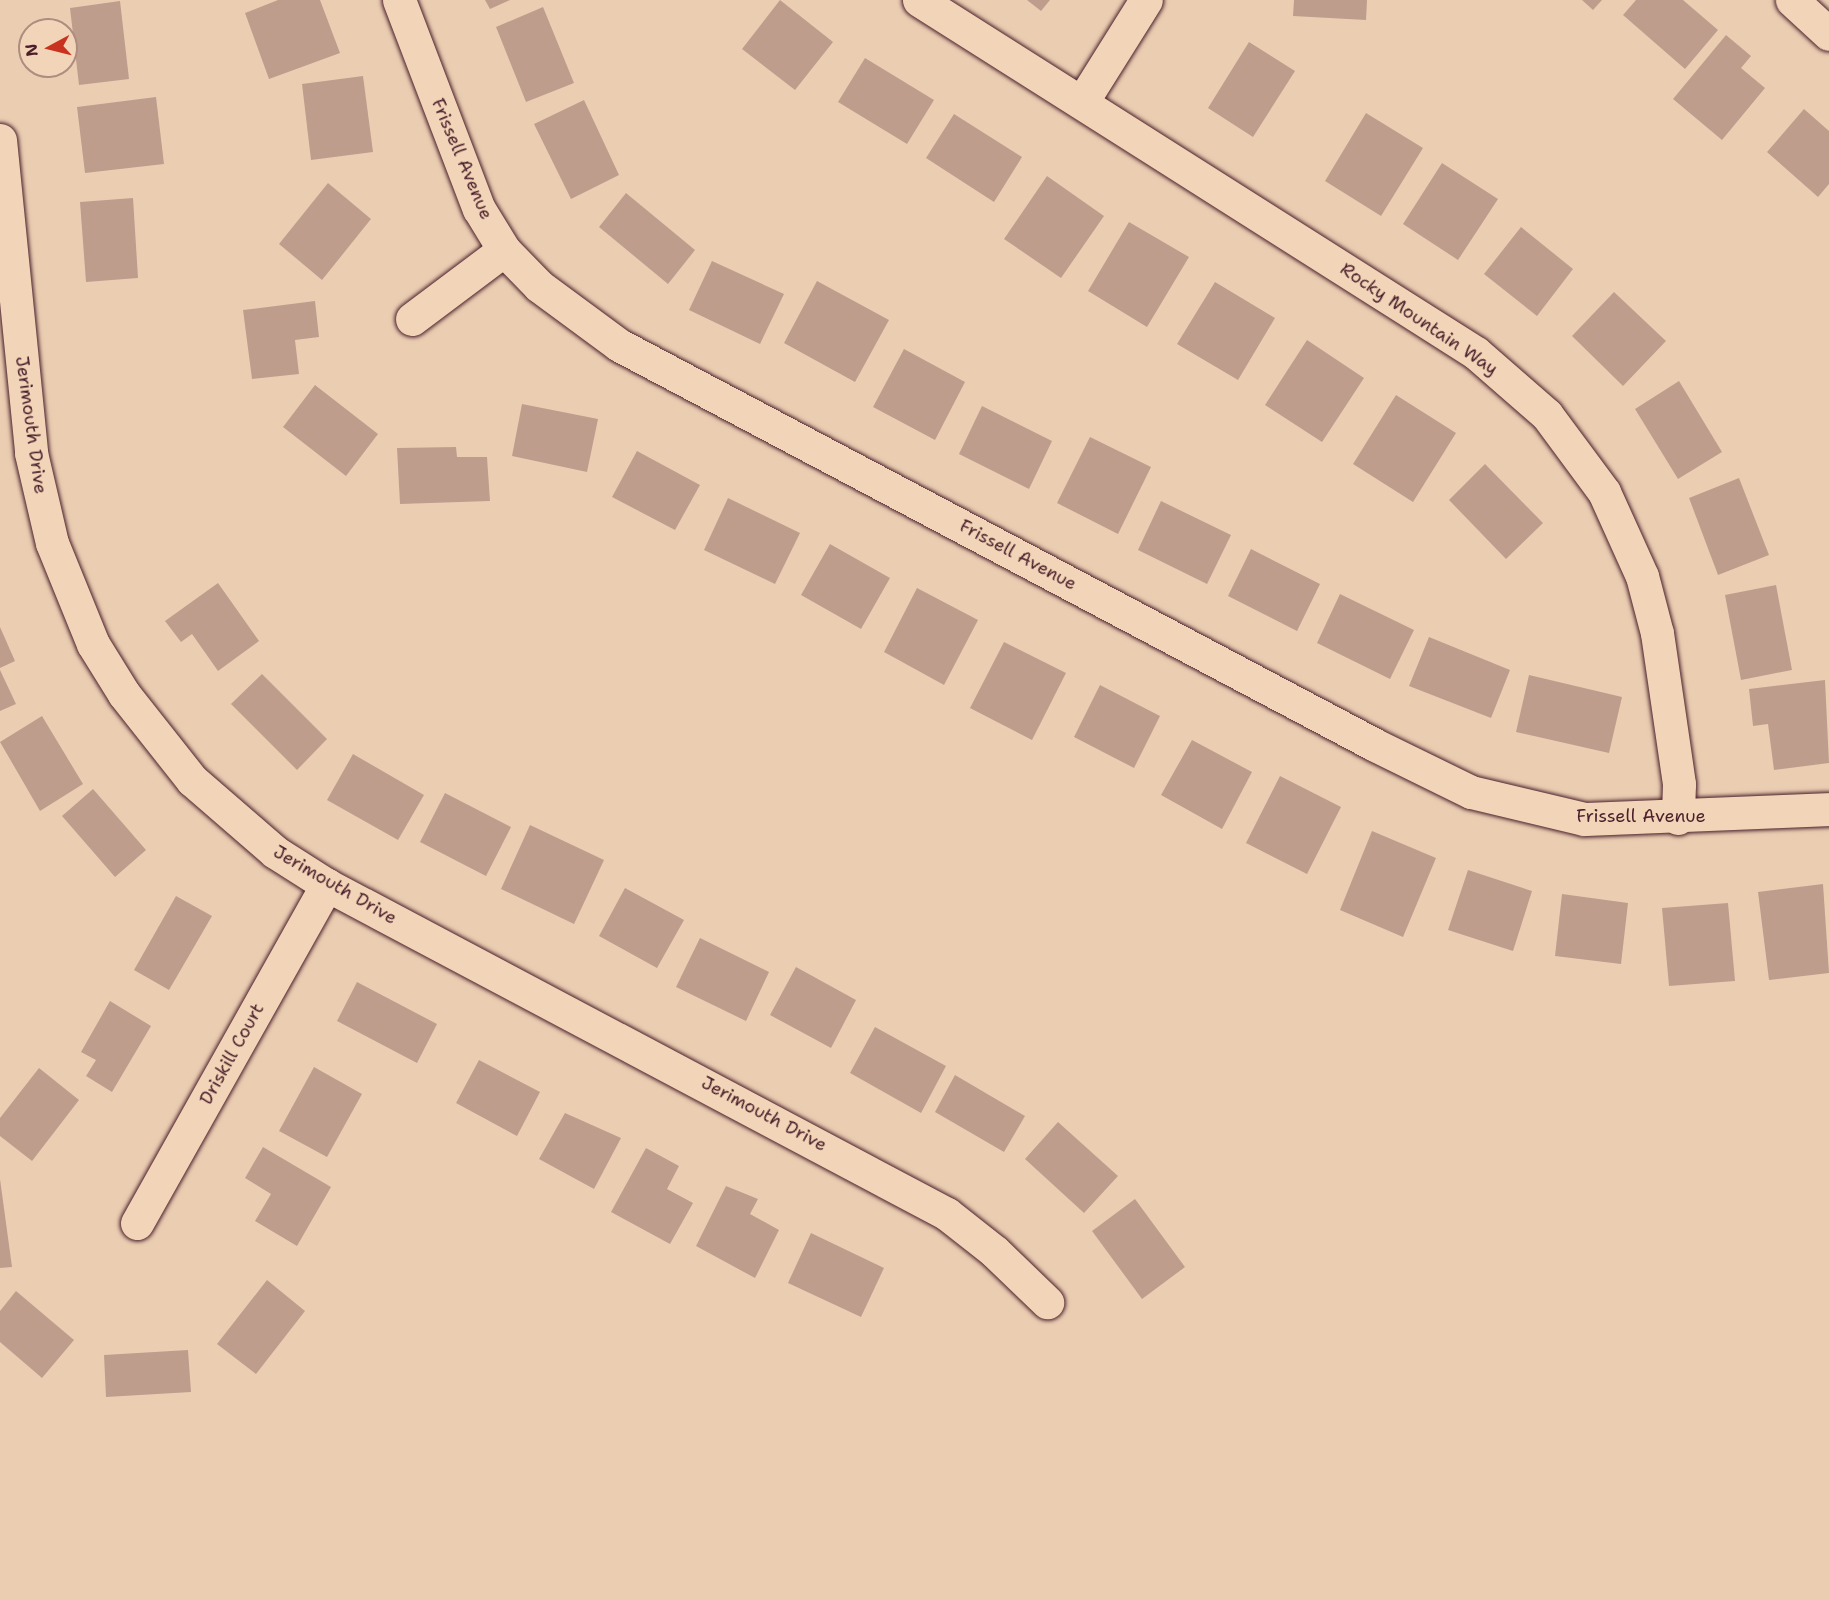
<!DOCTYPE html>
<style>
body{margin:0}
#map{position:relative;width:1829px;height:1600px;overflow:hidden;background:#ebceb2;font-family:"Shantell Sans",sans-serif}
div>[style]{position:absolute}
[style*='--x']{left:calc(var(--x)*1px);top:calc(var(--y)*1px);width:calc(var(--w)*1px);rotate:calc(var(--a)*1deg)}
.building>*{inset:0;background:#be9d8d}
.roads{filter:drop-shadow(0 0 2px #4a1f2b) drop-shadow(0 0 2px #4a1f2b)}
.minor>*{height:33px;margin:-16.5px;padding:0 16.5px;transform-origin:16.5px;border-radius:16.5px;background:#f2d5b8}
span{translate:-50% -50%;white-space:nowrap;text-align:center;line-height:1.15;-webkit-text-stroke:4.5px #f2d5b8;paint-order:stroke}
.street-label{font-size:18px;color:#4a1f2b}
.north{position:absolute;left:18px;top:18px;width:60px;height:60px;box-sizing:border-box;background:#f2d5b8;border:2px solid #af8c80;border-radius:50%;rotate:263deg;font-size:16px;font-weight:700;line-height:24px;text-align:center;color:#4a1f2b}
.north::after{content:'';display:block;margin:auto;width:21px;height:27px;background:#c8321e;clip-path:polygon(50% 0,100% 100%,50% 72%,0 100%)}
</style>
<div id="map">
<div class="building">
<i style="clip-path:polygon(278px 0,320px 0,340px 53px,269px 79px,245px 13px)"></i>
<i style="clip-path:polygon(485px 0,510px 0,490px 9px)"></i>
<i style="clip-path:polygon(780px 0,833px 42px,795px 90px,742px 49px)"></i>
<i style="clip-path:polygon(1027px 0,1050px 0,1041px 11px)"></i>
<i style="clip-path:polygon(1294px 0,1367px 0,1366px 20px,1293px 16px)"></i>
<i style="clip-path:polygon(1582px 0,1602px 0,1593px 10px)"></i>
<i style="clip-path:polygon(1636px 0,1683px 0,1718px 30px,1685px 69px,1623px 15px)"></i>
<i style="clip-path:polygon(120px 1px,129px 79px,79px 85px,70px 8px)"></i>
<i style="clip-path:polygon(543px 7px,574px 83px,526px 102px,496px 27px)"></i>
<i style="clip-path:polygon(1726px 35px,1751px 56px,1741px 68px,1765px 88px,1722px 140px,1673px 99px)"></i>
<i style="clip-path:polygon(1249px 42px,1295px 71px,1253px 137px,1208px 108px)"></i>
<i style="clip-path:polygon(865px 58px,934px 100px,907px 144px,838px 102px)"></i>
<i style="clip-path:polygon(363px 76px,373px 152px,311px 160px,302px 84px)"></i>
<i style="clip-path:polygon(156px 97px,164px 164px,85px 173px,77px 107px)"></i>
<i style="clip-path:polygon(584px 100px,619px 175px,571px 199px,534px 124px)"></i>
<i style="clip-path:polygon(1804px 109px,1829px 131px,1829px 184px,1818px 197px,1767px 152px)"></i>
<i style="clip-path:polygon(1366px 113px,1423px 148px,1381px 216px,1325px 181px)"></i>
<i style="clip-path:polygon(954px 114px,1022px 157px,994px 202px,926px 158px)"></i>
<i style="clip-path:polygon(1442px 163px,1498px 199px,1458px 260px,1403px 224px)"></i>
<i style="clip-path:polygon(1047px 176px,1104px 216px,1061px 278px,1004px 239px)"></i>
<i style="clip-path:polygon(328px 183px,371px 219px,322px 280px,279px 244px)"></i>
<i style="clip-path:polygon(626px 193px,695px 250px,668px 284px,599px 227px)"></i>
<i style="clip-path:polygon(133px 198px,138px 278px,86px 282px,80px 202px)"></i>
<i style="clip-path:polygon(1129px 222px,1189px 257px,1147px 327px,1088px 291px)"></i>
<i style="clip-path:polygon(1521px 227px,1573px 269px,1537px 316px,1484px 274px)"></i>
<i style="clip-path:polygon(712px 261px,784px 294px,760px 344px,689px 310px)"></i>
<i style="clip-path:polygon(817px 281px,889px 320px,855px 382px,784px 343px)"></i>
<i style="clip-path:polygon(1215px 282px,1275px 318px,1238px 380px,1177px 344px)"></i>
<i style="clip-path:polygon(1614px 292px,1666px 341px,1623px 386px,1572px 336px)"></i>
<i style="clip-path:polygon(315px 301px,319px 337px,295px 340px,299px 374px,252px 379px,243px 310px)"></i>
<i style="clip-path:polygon(1307px 340px,1364px 378px,1322px 442px,1265px 405px)"></i>
<i style="clip-path:polygon(904px 349px,965px 382px,935px 440px,873px 407px)"></i>
<i style="clip-path:polygon(1679px 381px,1722px 452px,1678px 479px,1635px 409px)"></i>
<i style="clip-path:polygon(315px 385px,378px 434px,346px 476px,283px 427px)"></i>
<i style="clip-path:polygon(1396px 395px,1456px 433px,1413px 502px,1353px 464px)"></i>
<i style="clip-path:polygon(522px 404px,598px 419px,587px 472px,512px 456px)"></i>
<i style="clip-path:polygon(982px 406px,1052px 441px,1029px 489px,959px 454px)"></i>
<i style="clip-path:polygon(1090px 437px,1151px 467px,1118px 534px,1057px 503px)"></i>
<i style="clip-path:polygon(456px 447px,457px 457px,487px 457px,490px 501px,400px 504px,397px 448px)"></i>
<i style="clip-path:polygon(637px 451px,700px 485px,675px 530px,612px 497px)"></i>
<i style="clip-path:polygon(1485px 464px,1543px 523px,1506px 559px,1449px 500px)"></i>
<i style="clip-path:polygon(1739px 478px,1769px 555px,1718px 575px,1689px 498px)"></i>
<i style="clip-path:polygon(728px 498px,800px 533px,775px 584px,704px 550px)"></i>
<i style="clip-path:polygon(1161px 501px,1231px 535px,1207px 584px,1138px 550px)"></i>
<i style="clip-path:polygon(830px 544px,890px 578px,861px 629px,801px 595px)"></i>
<i style="clip-path:polygon(1251px 549px,1320px 584px,1297px 631px,1228px 596px)"></i>
<i style="clip-path:polygon(218px 583px,259px 641px,218px 671px,192px 634px,181px 642px,165px 621px)"></i>
<i style="clip-path:polygon(1776px 585px,1792px 670px,1741px 680px,1725px 595px)"></i>
<i style="clip-path:polygon(917px 588px,978px 620px,944px 685px,884px 652px)"></i>
<i style="clip-path:polygon(1340px 594px,1414px 630px,1390px 679px,1317px 643px)"></i>
<i style="clip-path:polygon(0 627px,15px 661px,0 668px)"></i>
<i style="clip-path:polygon(1429px 637px,1510px 670px,1491px 718px,1409px 686px)"></i>
<i style="clip-path:polygon(1004px 642px,1066px 673px,1032px 740px,970px 708px)"></i>
<i style="clip-path:polygon(0 670px,16px 704px,0 711px)"></i>
<i style="clip-path:polygon(262px 674px,327px 739px,297px 770px,231px 704px)"></i>
<i style="clip-path:polygon(1529px 675px,1622px 697px,1609px 753px,1516px 732px)"></i>
<i style="clip-path:polygon(1825px 680px,1829px 763px,1774px 770px,1768px 724px,1753px 726px,1749px 689px)"></i>
<i style="clip-path:polygon(1100px 685px,1160px 716px,1134px 768px,1074px 737px)"></i>
<i style="clip-path:polygon(42px 716px,83px 784px,40px 811px,0 742px)"></i>
<i style="clip-path:polygon(1192px 740px,1252px 772px,1222px 829px,1161px 795px)"></i>
<i style="clip-path:polygon(353px 754px,424px 795px,398px 840px,327px 800px)"></i>
<i style="clip-path:polygon(1280px 776px,1341px 807px,1307px 874px,1246px 843px)"></i>
<i style="clip-path:polygon(93px 789px,146px 850px,115px 877px,62px 816px)"></i>
<i style="clip-path:polygon(445px 793px,511px 827px,486px 876px,420px 842px)"></i>
<i style="clip-path:polygon(530px 825px,604px 860px,574px 924px,501px 889px)"></i>
<i style="clip-path:polygon(1372px 831px,1436px 858px,1403px 937px,1340px 910px)"></i>
<i style="clip-path:polygon(1468px 870px,1532px 891px,1513px 951px,1448px 930px)"></i>
<i style="clip-path:polygon(1823px 884px,1829px 973px,1769px 980px,1758px 892px)"></i>
<i style="clip-path:polygon(625px 888px,684px 920px,657px 968px,599px 936px)"></i>
<i style="clip-path:polygon(1562px 894px,1628px 903px,1621px 964px,1555px 956px)"></i>
<i style="clip-path:polygon(176px 896px,212px 916px,169px 990px,134px 970px)"></i>
<i style="clip-path:polygon(1728px 903px,1735px 981px,1669px 986px,1662px 908px)"></i>
<i style="clip-path:polygon(700px 938px,769px 972px,746px 1021px,676px 987px)"></i>
<i style="clip-path:polygon(796px 967px,856px 1000px,831px 1048px,770px 1015px)"></i>
<i style="clip-path:polygon(357px 982px,437px 1024px,417px 1063px,337px 1021px)"></i>
<i style="clip-path:polygon(110px 1001px,151px 1026px,112px 1092px,86px 1076px,96px 1060px,81px 1052px)"></i>
<i style="clip-path:polygon(875px 1027px,946px 1066px,921px 1113px,850px 1073px)"></i>
<i style="clip-path:polygon(479px 1060px,540px 1092px,517px 1136px,456px 1103px)"></i>
<i style="clip-path:polygon(314px 1067px,362px 1094px,327px 1157px,279px 1131px)"></i>
<i style="clip-path:polygon(39px 1068px,79px 1100px,32px 1161px,0 1136px,0 1118px)"></i>
<i style="clip-path:polygon(955px 1075px,1025px 1116px,1004px 1152px,935px 1112px)"></i>
<i style="clip-path:polygon(565px 1113px,621px 1138px,594px 1189px,539px 1159px)"></i>
<i style="clip-path:polygon(1058px 1122px,1118px 1176px,1084px 1213px,1025px 1159px)"></i>
<i style="clip-path:polygon(263px 1147px,331px 1187px,297px 1246px,255px 1221px,271px 1194px,245px 1178px)"></i>
<i style="clip-path:polygon(646px 1148px,679px 1166px,667px 1189px,693px 1203px,670px 1244px,611px 1212px)"></i>
<i style="clip-path:polygon(0 1179px,12px 1267px,0 1268px)"></i>
<i style="clip-path:polygon(726px 1186px,758px 1199px,750px 1214px,779px 1230px,755px 1278px,696px 1246px)"></i>
<i style="clip-path:polygon(1135px 1199px,1185px 1267px,1142px 1299px,1092px 1231px)"></i>
<i style="clip-path:polygon(811px 1233px,884px 1268px,861px 1317px,788px 1283px)"></i>
<i style="clip-path:polygon(267px 1280px,305px 1311px,256px 1374px,217px 1344px)"></i>
<i style="clip-path:polygon(16px 1291px,74px 1340px,42px 1378px,0 1342px,0 1311px)"></i>
<i style="clip-path:polygon(188px 1350px,191px 1392px,106px 1397px,104px 1355px)"></i>
</div>
<div class="roads">
<div class="minor">
<i style="--x:399;--y:0;--w:224;--a:69.1"></i>
<i style="--x:479;--y:209;--w:48;--a:58.6"></i>
<i style="--x:504;--y:250;--w:50;--a:45.8"></i>
<i style="--x:539;--y:286;--w:99;--a:36.4"></i>
<i style="--x:619;--y:345;--w:855;--a:27.88"></i>
<i style="--x:1375;--y:745;--w:107;--a:26.1"></i>
<i style="--x:1471;--y:792;--w:116;--a:13.4"></i>
<i style="--x:1584;--y:819;--w:245;--a:-2.3"></i>
<i style="--x:919;--y:0;--w:659;--a:32.36"></i>
<i style="--x:1476;--y:353;--w:94;--a:41.1"></i>
<i style="--x:1547;--y:415;--w:96;--a:53.5"></i>
<i style="--x:1604;--y:492;--w:92;--a:65.7"></i>
<i style="--x:1642;--y:576;--w:59;--a:75.3"></i>
<i style="--x:1657;--y:633;--w:153;--a:81.7"></i>
<i style="--x:1679;--y:784;--w:34;--a:92"></i>
<i style="--x:1792;--y:0;--w:50;--a:42.6"></i>
<i style="--x:1082;--y:102;--w:120;--a:-57.9"></i>
<i style="--x:0;--y:140;--w:315;--a:84.3"></i>
<i style="--x:31;--y:453;--w:92;--a:76.9"></i>
<i style="--x:52;--y:543;--w:109;--a:67.9"></i>
<i style="--x:93;--y:644;--w:59;--a:58.2"></i>
<i style="--x:124;--y:694;--w:110;--a:51.7"></i>
<i style="--x:192;--y:780;--w:110;--a:40.9"></i>
<i style="--x:275;--y:852;--w:62;--a:32.4"></i>
<i style="--x:327;--y:885;--w:702;--a:27.95"></i>
<i style="--x:947;--y:1214;--w:60;--a:38.2"></i>
<i style="--x:994;--y:1251;--w:74;--a:43.9"></i>
<i style="--x:412;--y:319;--w:115;--a:-36.9"></i>
<i style="--x:137;--y:1223;--w:388;--a:-60.7"></i>
</div>
</div>
<div class="street-label">
<span style="left:462px;top:159px;rotate:67deg">Frissell Avenue</span>
<span style="left:1419px;top:319px;rotate:34deg">Rocky Mountain Way</span>
<span style="left:31px;top:425px;rotate:82deg">Jerimouth Drive</span>
<span style="left:1018px;top:555px;rotate:28deg">Frissell Avenue</span>
<span style="left:1641px;top:816px">Frissell Avenue</span>
<span style="left:335px;top:885px;rotate:30deg">Jerimouth Drive</span>
<span style="left:232px;top:1054px;rotate:-61deg">Driskill Court</span>
<span style="left:764px;top:1114px;rotate:28deg">Jerimouth Drive</span>
</div>
<div class="north">N</div>
</div>
